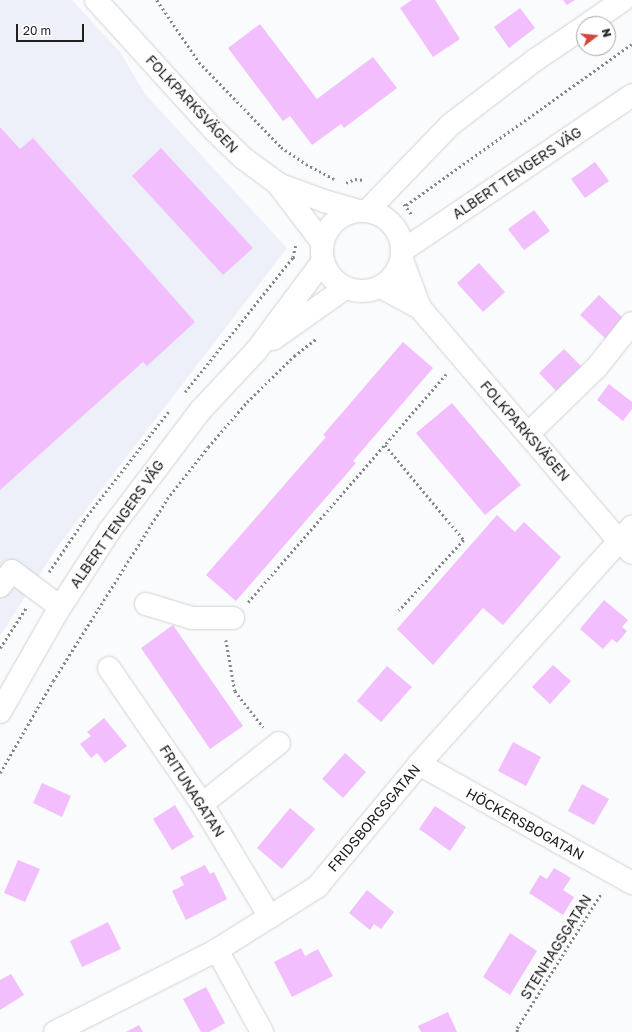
<!DOCTYPE html>
<meta charset="utf-8">
<style>
body{margin:0}
#map{position:relative;width:632px;height:1032px;overflow:hidden;background:#fafbfd;font-family:"Golos Text",sans-serif}
div>[style]{position:absolute}
[style*='--x']{left:calc(var(--x)*1px);top:calc(var(--y)*1px);width:calc(var(--w)*1px);rotate:calc(var(--a)*1deg)}
.built>*{inset:0;background:#edf0f9}
.building>*{inset:0;background:#f2befe}
.path>*{height:2.5px;margin-top:-1.25px;transform-origin:0;background:repeating-linear-gradient(90deg,#868788 0 2px,transparent 0 5px)}
.roads{filter:drop-shadow(0 0 1px #d1d2d4) drop-shadow(0 0 1px #d1d2d4)}
.minor>*{height:22px;margin:-11px;padding:0 11px;transform-origin:11px;border-radius:11px;background:#fff}
.major>*{height:22px;margin:-11px;padding:0 11px;transform-origin:11px;border-radius:11px;background:#fff}
.major>.ring{margin:-11px;padding:0;box-sizing:content-box;background:none;border:22px solid #fff;border-radius:50%}
span{translate:-50% -50%;white-space:nowrap;text-align:center;line-height:1.15;-webkit-text-stroke:4px #fff;paint-order:stroke}
.street-label{font-size:14px;color:#202021}
.north{position:absolute;left:576px;top:16px;width:40px;height:40px;box-sizing:border-box;background:#fff;border:1px solid #a6a6a6;border-radius:50%;rotate:74deg;font-size:11px;font-weight:700;line-height:16px;text-align:center;color:#202021}
.north::after{content:'';display:block;margin:auto;width:14px;height:18px;background:#d4463b;clip-path:polygon(50% 0,100% 100%,50% 72%,0 100%)}
.scale{position:absolute;left:16px;top:24px;width:68px;height:18px;box-sizing:border-box;border:2px solid #202021;border-top:0;padding-left:5px;font-size:12px;line-height:14px;white-space:nowrap;color:#202021;-webkit-text-stroke:3px #fff;paint-order:stroke}
</style>
<div id="map">
<div class="built">
<i style="clip-path:polygon(0 0,72px 0,120px 52px,145px 94px,287px 248px,58px 546px,0 636px)"></i>
</div>
<div class="building">
<i style="clip-path:polygon(412px 0,435px 0,460px 39px,433px 57px,400px 8px)"></i>
<i style="clip-path:polygon(563px 0,575px 0,567px 5px)"></i>
<i style="clip-path:polygon(520px 8px,535px 28px,509px 48px,494px 27px)"></i>
<i style="clip-path:polygon(260px 24px,317px 99px,373px 57px,397px 88px,344px 128px,341px 124px,312px 145px,290px 116px,283px 121px,228px 48px)"></i>
<i style="clip-path:polygon(0 127px,20px 149px,33px 138px,195px 322px,147px 366px,143px 362px,0 490px)"></i>
<i style="clip-path:polygon(161px 148px,253px 248px,223px 275px,132px 176px)"></i>
<i style="clip-path:polygon(595px 162px,609px 181px,585px 198px,571px 179px)"></i>
<i style="clip-path:polygon(534px 210px,550px 231px,524px 250px,508px 229px)"></i>
<i style="clip-path:polygon(479px 263px,505px 292px,483px 312px,457px 283px)"></i>
<i style="clip-path:polygon(599px 295px,624px 319px,606px 339px,580px 315px)"></i>
<i style="clip-path:polygon(403px 342px,433px 368px,353px 461px,356px 463px,236px 601px,206px 575px,326px 437px,323px 435px)"></i>
<i style="clip-path:polygon(564px 349px,585px 370px,560px 395px,539px 373px)"></i>
<i style="clip-path:polygon(609px 384px,632px 402px,632px 409px,623px 421px,597px 400px)"></i>
<i style="clip-path:polygon(452px 403px,521px 485px,485px 515px,416px 433px)"></i>
<i style="clip-path:polygon(497px 515px,515px 532px,524px 522px,561px 557px,503px 625px,483px 608px,433px 665px,397px 629px)"></i>
<i style="clip-path:polygon(604px 600px,628px 620px,622px 627px,627px 631px,617px 643px,612px 639px,603px 649px,580px 629px)"></i>
<i style="clip-path:polygon(173px 625px,243px 726px,210px 749px,141px 648px)"></i>
<i style="clip-path:polygon(553px 665px,571px 681px,550px 704px,532px 687px)"></i>
<i style="clip-path:polygon(387px 666px,412px 687px,381px 722px,357px 701px)"></i>
<i style="clip-path:polygon(104px 718px,127px 746px,105px 763px,97px 753px,91px 758px,80px 744px,91px 736px,87px 732px)"></i>
<i style="clip-path:polygon(513px 742px,541px 757px,526px 786px,498px 771px)"></i>
<i style="clip-path:polygon(345px 753px,366px 772px,343px 798px,322px 779px)"></i>
<i style="clip-path:polygon(42px 783px,71px 796px,62px 817px,33px 803px)"></i>
<i style="clip-path:polygon(582px 784px,609px 799px,594px 825px,568px 811px)"></i>
<i style="clip-path:polygon(175px 805px,194px 837px,172px 850px,153px 819px)"></i>
<i style="clip-path:polygon(435px 806px,466px 827px,450px 851px,419px 829px)"></i>
<i style="clip-path:polygon(290px 808px,315px 829px,282px 869px,257px 848px)"></i>
<i style="clip-path:polygon(18px 860px,40px 869px,25px 902px,4px 893px)"></i>
<i style="clip-path:polygon(205px 865px,210px 874px,214px 872px,227px 899px,186px 920px,172px 891px,184px 885px,180px 877px)"></i>
<i style="clip-path:polygon(554px 868px,571px 878px,563px 890px,574px 897px,563px 915px,529px 893px,540px 875px,547px 879px)"></i>
<i style="clip-path:polygon(367px 890px,394px 912px,381px 929px,374px 924px,370px 930px,349px 913px)"></i>
<i style="clip-path:polygon(108px 922px,121px 949px,82px 967px,70px 941px)"></i>
<i style="clip-path:polygon(510px 933px,537px 951px,510px 995px,483px 977px)"></i>
<i style="clip-path:polygon(301px 948px,305px 956px,318px 949px,333px 976px,292px 997px,274px 962px)"></i>
<i style="clip-path:polygon(11px 974px,24px 995px,0 1010px,0 980px)"></i>
<i style="clip-path:polygon(206px 987px,225px 1023px,209px 1032px,201px 1032px,183px 999px)"></i>
<i style="clip-path:polygon(448px 1012px,457px 1032px,421px 1032px,418px 1026px)"></i>
<i style="clip-path:polygon(139px 1025px,143px 1032px,126px 1032px)"></i>
</div>
<div class="path">
<i style="--x:157;--y:0;--w:75;--a:55.9"></i>
<i style="--x:199;--y:62;--w:118;--a:46"></i>
<i style="--x:281;--y:147;--w:30;--a:34"></i>
<i style="--x:306;--y:164;--w:32;--a:28"></i>
<i style="--x:346;--y:183;--w:10;--a:-24"></i>
<i style="--x:355;--y:179;--w:9;--a:6"></i>
<i style="--x:404;--y:204;--w:15;--a:53"></i>
<i style="--x:406;--y:205;--w:277;--a:-35.5"></i>
<i style="--x:296;--y:246;--w:11;--a:105"></i>
<i style="--x:293;--y:257;--w:5;--a:53"></i>
<i style="--x:185;--y:392;--w:173;--a:-51.3"></i>
<i style="--x:385;--y:445;--w:124;--a:50.3"></i>
<i style="--x:464;--y:540;--w:96;--a:132.5"></i>
<i style="--x:49;--y:572;--w:63;--a:-56.1"></i>
<i style="--x:84;--y:520;--w:138;--a:-52.1"></i>
<i style="--x:248;--y:602;--w:303;--a:-49"></i>
<i style="--x:226;--y:640;--w:52;--a:80"></i>
<i style="--x:235;--y:691;--w:46;--a:52.1"></i>
<i style="--x:0;--y:648;--w:48;--a:-57"></i>
<i style="--x:0;--y:773;--w:106;--a:-60.1"></i>
<i style="--x:53;--y:681;--w:215;--a:-57.9"></i>
<i style="--x:167;--y:499;--w:66;--a:-51.7"></i>
<i style="--x:208;--y:447;--w:60;--a:-49.1"></i>
<i style="--x:247;--y:402;--w:66;--a:-44.4"></i>
<i style="--x:294;--y:356;--w:28;--a:-38"></i>
<i style="--x:517;--y:1032;--w:4;--a:-90"></i>
<i style="--x:517;--y:1028;--w:160;--a:-58"></i>
</div>
<div class="roads">
<div class="minor">
<i style="--x:402;--y:260;--w:51;--a:69.4"></i>
<i style="--x:420;--y:308;--w:305;--a:49.5"></i>
<i style="--x:618;--y:540;--w:19;--a:43"></i>
<i style="--x:381;--y:287;--w:44;--a:28.3"></i>
<i style="--x:528;--y:434;--w:96;--a:-44.2"></i>
<i style="--x:597;--y:367;--w:56;--a:-51.5"></i>
<i style="--x:0;--y:586;--w:19;--a:-51"></i>
<i style="--x:12;--y:571;--w:60;--a:36.9"></i>
<i style="--x:146;--y:604;--w:48;--a:16.9"></i>
<i style="--x:192;--y:618;--w:41;--a:0"></i>
<i style="--x:109;--y:668;--w:165;--a:55.6"></i>
<i style="--x:202;--y:804;--w:132;--a:59"></i>
<i style="--x:419;--y:764;--w:244;--a:29.2"></i>
<i style="--x:202;--y:804;--w:98;--a:-38.4"></i>
<i style="--x:217;--y:950;--w:94;--a:61.2"></i>
<i style="--x:55;--y:1032;--w:182;--a:-26.8"></i>
<i style="--x:217;--y:950;--w:118;--a:-32.2"></i>
<i style="--x:317;--y:887;--w:160;--a:-50.3"></i>
<i style="--x:419;--y:764;--w:319;--a:-48.1"></i>
</div>
<div class="major">
<i style="--x:96;--y:0;--w:176;--a:47.8"></i>
<i style="--x:214;--y:130;--w:40;--a:44"></i>
<i style="--x:243;--y:158;--w:42;--a:36.3"></i>
<i style="--x:277;--y:183;--w:74;--a:52.7"></i>
<i style="--x:588;--y:24;--w:42;--a:-34.4"></i>
<i style="--x:278;--y:184;--w:49;--a:20.3"></i>
<i style="--x:324;--y:201;--w:32;--a:16"></i>
<i style="--x:368;--y:210;--w:118;--a:-46"></i>
<i style="--x:450;--y:125;--w:107;--a:-37.4"></i>
<i style="--x:535;--y:60;--w:59;--a:-34"></i>
<i class="ring" style="left:322px;top:211px;width:58px;height:58px"></i>
<i style="--x:402;--y:251;--w:278;--a:-34.1"></i>
<i style="--x:273;--y:339;--w:88;--a:-35.3"></i>
<i style="--x:0;--y:712;--w:115;--a:-60.3"></i>
<i style="--x:57;--y:612;--w:98;--a:-57.1"></i>
<i style="--x:110;--y:530;--w:149;--a:-52.9"></i>
<i style="--x:200;--y:411;--w:82;--a:-47"></i>
<i style="--x:256;--y:351;--w:112;--a:-53.3"></i>
</div>
</div>
<div class="street-label">
<span style="left:192px;top:104px;rotate:47deg">FOLKPARKSVÄGEN</span>
<span style="left:517px;top:173px;rotate:-34deg">ALBERT TENGERS VÄG</span>
<span style="left:525px;top:431px;rotate:49deg">FOLKPARKSVÄGEN</span>
<span style="left:117px;top:524px;rotate:-55deg">ALBERT TENGERS VÄG</span>
<span style="left:192px;top:791px;rotate:57deg">FRITUNAGATAN</span>
<span style="left:374px;top:818px;rotate:-50deg">FRIDSBORGSGATAN</span>
<span style="left:525px;top:824px;rotate:29deg">HÖCKERSBOGATAN</span>
<span style="left:556px;top:947px;rotate:-58deg">STENHAGSGATAN</span>
</div>
<div class="north">N</div>
<div class="scale">20 m</div>
</div>
